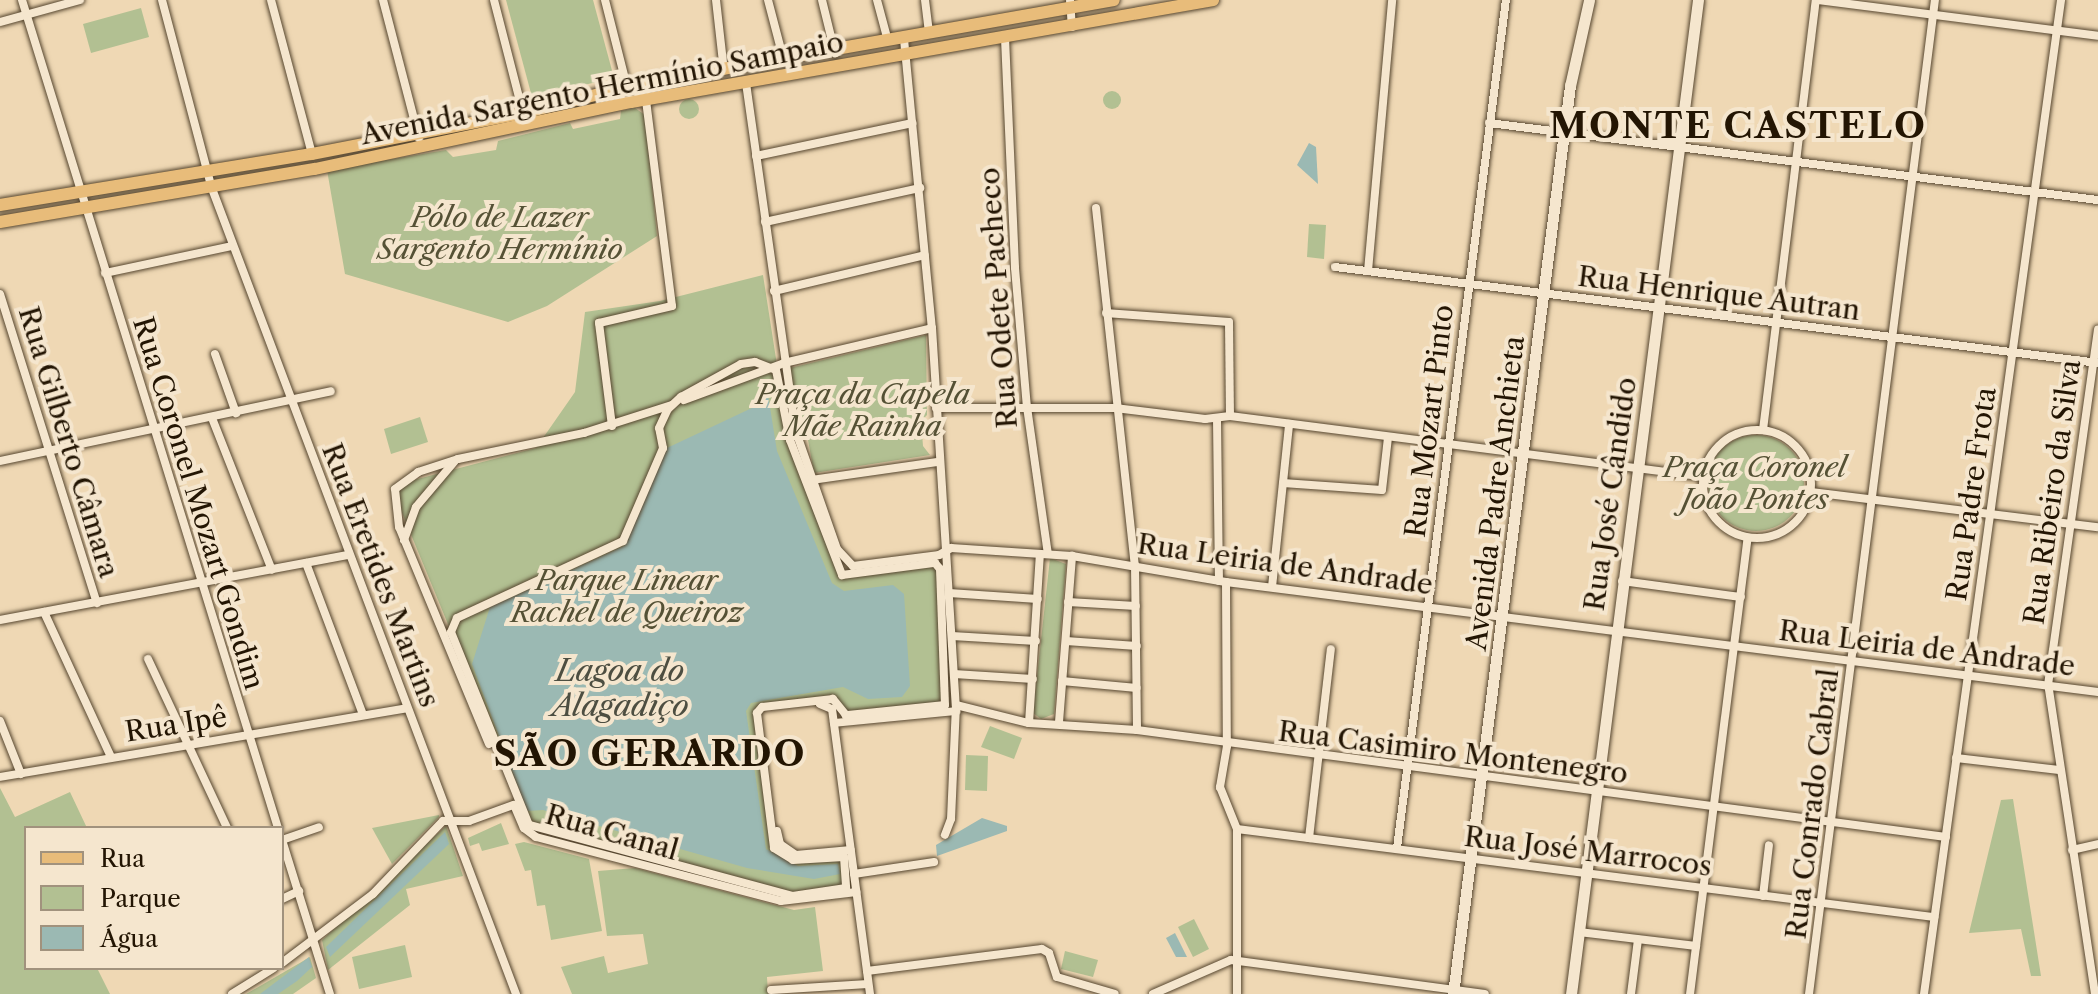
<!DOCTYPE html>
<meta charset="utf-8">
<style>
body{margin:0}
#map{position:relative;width:2098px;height:994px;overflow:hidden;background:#efd8b4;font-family:"Libre Caslon Text",serif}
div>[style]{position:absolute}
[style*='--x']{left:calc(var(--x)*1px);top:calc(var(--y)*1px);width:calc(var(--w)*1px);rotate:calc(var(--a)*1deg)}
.green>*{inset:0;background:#b2c092}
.round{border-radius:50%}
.water>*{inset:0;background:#9bb9b3}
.roads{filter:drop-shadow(0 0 2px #56462f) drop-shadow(0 0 2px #56462f)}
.street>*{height:8px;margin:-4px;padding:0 4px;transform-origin:4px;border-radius:4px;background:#f5e6ce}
.street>.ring{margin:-4px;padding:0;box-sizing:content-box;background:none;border:8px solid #f5e6ce;border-radius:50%}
.secondary>*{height:11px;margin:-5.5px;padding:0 5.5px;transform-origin:5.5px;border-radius:5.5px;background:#f5e6ce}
.primary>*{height:12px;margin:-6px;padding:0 6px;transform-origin:6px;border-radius:6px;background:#e8bc7a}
span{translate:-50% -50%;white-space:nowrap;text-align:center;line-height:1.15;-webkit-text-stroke:8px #f5e6ce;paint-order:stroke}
.street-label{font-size:28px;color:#231503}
.park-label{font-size:28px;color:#555135;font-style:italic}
.water-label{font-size:30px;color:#4d4e41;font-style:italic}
.district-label{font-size:36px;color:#231503;font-weight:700;letter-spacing:2px}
.legend{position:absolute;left:24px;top:826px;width:260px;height:144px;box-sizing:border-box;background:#f5e6ce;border:2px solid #a1927d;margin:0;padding:10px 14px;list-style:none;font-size:24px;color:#231503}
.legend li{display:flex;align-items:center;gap:16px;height:40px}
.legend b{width:40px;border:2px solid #a1927d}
</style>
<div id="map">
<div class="green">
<i style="clip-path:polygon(506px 0,593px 0,614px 78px,532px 97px)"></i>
<i style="clip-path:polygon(141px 8px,149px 37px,91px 53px,83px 24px)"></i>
<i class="round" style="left:1103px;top:91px;width:18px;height:18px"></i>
<i class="round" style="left:679px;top:99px;width:20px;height:20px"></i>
<i style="clip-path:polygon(635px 108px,645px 115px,657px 236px,547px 306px,508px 322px,345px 274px,327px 170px,446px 150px,453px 157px,496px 150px,498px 141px,570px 123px,573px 129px,620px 119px,621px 111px)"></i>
<i style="clip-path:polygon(1309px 224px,1326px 225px,1324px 259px,1307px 257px)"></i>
<i style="clip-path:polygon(763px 275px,786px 423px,840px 572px,939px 565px,947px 701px,846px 715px,835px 700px,759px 709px,779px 855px,844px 857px,847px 885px,803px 895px,532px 828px,391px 486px,536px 448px,575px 392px,585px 312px,660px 301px)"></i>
<i style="clip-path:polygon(926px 335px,927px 415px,921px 421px,923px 446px,930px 455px,814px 473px,804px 418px,796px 413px,790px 368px)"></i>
<i style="clip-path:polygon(420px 417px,428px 442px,391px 454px,384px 429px)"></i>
<i class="round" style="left:1708px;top:435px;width:96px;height:96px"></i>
<i style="clip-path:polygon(1050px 558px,1066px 564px,1054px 714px,1041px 719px,1033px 713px)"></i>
<i style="clip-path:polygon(990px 726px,1022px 738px,1014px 759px,981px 747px)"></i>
<i style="clip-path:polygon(966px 755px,988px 756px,987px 791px,965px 790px)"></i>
<i style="clip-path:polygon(0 788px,15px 817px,70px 792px,87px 828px,26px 828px,26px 968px,97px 968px,110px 994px,0 994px)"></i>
<i style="clip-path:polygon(2013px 799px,2041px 976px,2031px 976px,2021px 929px,1969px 933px,2001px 800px)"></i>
<i style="clip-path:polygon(439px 815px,439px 817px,392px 864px,372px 828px)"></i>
<i style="clip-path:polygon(501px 823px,509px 844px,482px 851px,479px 843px,470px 846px,468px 838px)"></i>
<i style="clip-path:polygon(446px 826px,463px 876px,406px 889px,410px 905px,328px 970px,322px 940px)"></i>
<i style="clip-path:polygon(524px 842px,589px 859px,602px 931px,551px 940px,545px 905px,537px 906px,531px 870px,525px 871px,515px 844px)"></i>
<i style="clip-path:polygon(635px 868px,794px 910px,815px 907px,823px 971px,767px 977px,768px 994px,572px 994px,561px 967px,604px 956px,608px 973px,648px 964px,643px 934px,607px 936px,598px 871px)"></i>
<i style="clip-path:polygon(1194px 919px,1209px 949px,1193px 957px,1178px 927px)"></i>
<i style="clip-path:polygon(405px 945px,412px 977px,359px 989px,352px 957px)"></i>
<i style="clip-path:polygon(1065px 951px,1098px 960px,1093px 977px,1061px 969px)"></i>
<i style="clip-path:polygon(310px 957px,316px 978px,293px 994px,246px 994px)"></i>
</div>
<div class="water">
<i style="clip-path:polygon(1309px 143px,1316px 147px,1318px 184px,1297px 165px)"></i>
<i style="clip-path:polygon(766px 380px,772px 381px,768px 395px,777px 451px,832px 583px,844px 591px,893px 585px,904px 594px,910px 686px,902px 697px,868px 699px,843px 687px,751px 703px,746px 711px,766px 849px,798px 866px,838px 864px,840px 874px,814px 879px,747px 868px,543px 810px,527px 811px,472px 664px,490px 607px,624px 546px,667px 448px,754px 407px)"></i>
<i style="clip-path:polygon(982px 818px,1007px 826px,1007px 831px,937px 856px,936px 845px)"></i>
<i style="clip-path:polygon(445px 832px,449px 844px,330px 957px,326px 947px)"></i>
<i style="clip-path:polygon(1175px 933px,1187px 957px,1176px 957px,1166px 938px)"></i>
<i style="clip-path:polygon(309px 957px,312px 967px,297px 981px,278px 994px,260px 994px)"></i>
</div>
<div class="roads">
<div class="street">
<i style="--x:22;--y:0;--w:867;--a:72.82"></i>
<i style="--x:162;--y:0;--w:192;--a:75.2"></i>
<i style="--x:211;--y:186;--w:864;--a:69.32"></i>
<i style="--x:271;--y:0;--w:159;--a:75.1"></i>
<i style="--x:383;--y:0;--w:143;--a:75.4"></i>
<i style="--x:494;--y:0;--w:117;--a:75.6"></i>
<i style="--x:605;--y:0;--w:90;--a:75.8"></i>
<i style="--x:716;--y:0;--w:71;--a:83.6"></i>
<i style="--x:768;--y:0;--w:63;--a:75.3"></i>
<i style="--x:822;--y:0;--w:55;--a:76.2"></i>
<i style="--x:877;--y:0;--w:42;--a:75"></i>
<i style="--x:925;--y:0;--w:34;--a:83"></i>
<i style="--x:1070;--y:0;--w:27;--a:86"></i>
<i style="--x:1818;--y:0;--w:282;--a:7.3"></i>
<i style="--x:0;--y:22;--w:83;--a:-15.4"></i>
<i style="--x:1005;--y:38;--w:230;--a:87.5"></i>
<i style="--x:1015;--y:268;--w:140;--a:85.1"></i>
<i style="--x:1027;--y:407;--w:148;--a:81.9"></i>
<i style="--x:904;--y:39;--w:290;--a:84.5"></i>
<i style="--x:932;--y:328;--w:378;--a:86.4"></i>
<i style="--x:956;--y:705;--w:114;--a:92.5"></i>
<i style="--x:951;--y:819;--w:17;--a:111"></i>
<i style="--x:746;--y:83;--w:349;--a:81.9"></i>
<i style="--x:795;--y:429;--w:127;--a:70.7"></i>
<i style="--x:837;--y:549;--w:23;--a:47"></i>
<i style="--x:853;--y:566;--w:87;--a:-7.3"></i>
<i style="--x:939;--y:555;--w:14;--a:-30"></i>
<i style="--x:951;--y:548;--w:121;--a:3.8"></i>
<i style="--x:1072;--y:556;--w:156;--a:9.6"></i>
<i style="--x:1226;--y:582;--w:879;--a:7.19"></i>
<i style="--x:1489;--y:123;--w:614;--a:7.21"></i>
<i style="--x:756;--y:156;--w:160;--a:-11.9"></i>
<i style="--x:1096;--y:208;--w:359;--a:83.8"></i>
<i style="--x:1135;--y:565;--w:165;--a:89.3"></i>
<i style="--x:765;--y:222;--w:159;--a:-12.4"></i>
<i style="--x:1335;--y:267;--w:769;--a:7.17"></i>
<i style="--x:1368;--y:271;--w:272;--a:-84.9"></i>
<i style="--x:105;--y:273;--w:130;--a:-12"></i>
<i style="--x:774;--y:291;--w:155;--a:-13.4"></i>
<i style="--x:0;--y:294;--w:324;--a:72.6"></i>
<i style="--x:1106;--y:313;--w:123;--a:4.2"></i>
<i style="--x:1229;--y:322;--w:94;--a:89.4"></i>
<i style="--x:215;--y:354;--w:63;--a:70.4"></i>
<i style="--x:755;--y:362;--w:22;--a:21"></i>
<i style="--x:776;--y:370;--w:71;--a:78.7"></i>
<i style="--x:790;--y:440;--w:145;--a:68.9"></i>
<i style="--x:842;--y:575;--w:94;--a:-7.4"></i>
<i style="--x:935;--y:563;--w:8;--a:50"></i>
<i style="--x:940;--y:569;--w:136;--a:87.9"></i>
<i style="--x:945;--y:705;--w:100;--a:174.2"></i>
<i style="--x:846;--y:715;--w:21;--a:-129"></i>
<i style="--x:833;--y:699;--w:71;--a:173.6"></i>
<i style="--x:762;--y:707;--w:8;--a:130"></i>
<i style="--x:757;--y:713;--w:136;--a:82.8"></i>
<i style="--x:774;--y:848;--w:22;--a:32"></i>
<i style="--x:793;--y:860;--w:51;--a:-3.4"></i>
<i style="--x:844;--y:857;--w:31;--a:86"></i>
<i style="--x:846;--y:888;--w:54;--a:171.4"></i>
<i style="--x:793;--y:896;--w:273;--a:-164.9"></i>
<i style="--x:529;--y:825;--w:208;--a:-112"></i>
<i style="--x:451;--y:632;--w:15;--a:-67"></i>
<i style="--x:457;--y:618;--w:183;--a:-24.9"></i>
<i style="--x:623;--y:541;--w:101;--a:-66.7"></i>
<i style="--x:663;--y:448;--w:20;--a:-101"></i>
<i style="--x:659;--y:428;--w:21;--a:-65"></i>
<i style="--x:668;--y:409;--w:18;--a:-43"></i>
<i style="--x:681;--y:397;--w:68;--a:-28.8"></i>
<i style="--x:741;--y:364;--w:14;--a:-8"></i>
<i style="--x:684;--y:400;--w:107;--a:-20.3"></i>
<i style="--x:784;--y:363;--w:152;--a:-13.3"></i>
<i style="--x:936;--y:408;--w:179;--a:0"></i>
<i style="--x:1115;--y:408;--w:91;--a:7"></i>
<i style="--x:1205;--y:419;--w:25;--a:-7"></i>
<i style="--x:1230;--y:416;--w:477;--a:7.3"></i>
<i style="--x:212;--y:418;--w:163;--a:68.5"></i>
<i style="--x:1217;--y:419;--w:162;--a:89.3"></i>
<i style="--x:612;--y:426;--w:104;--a:-97.2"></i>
<i style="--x:599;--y:323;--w:75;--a:-13.1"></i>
<i style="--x:672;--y:306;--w:208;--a:-97.2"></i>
<i class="ring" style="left:1703px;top:430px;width:100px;height:100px"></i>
<i style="--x:1763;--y:430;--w:433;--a:-83"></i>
<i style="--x:0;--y:461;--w:338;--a:-11.9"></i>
<i style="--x:812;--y:480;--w:126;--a:-8.2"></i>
<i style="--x:1283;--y:483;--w:99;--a:4"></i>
<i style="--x:1382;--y:490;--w:53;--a:-83.5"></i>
<i style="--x:1811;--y:492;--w:289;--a:7"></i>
<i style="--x:404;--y:540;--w:35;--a:-70"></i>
<i style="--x:416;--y:507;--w:59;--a:-49.8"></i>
<i style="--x:306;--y:563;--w:162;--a:69.4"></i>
<i style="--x:1622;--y:581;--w:120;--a:7.7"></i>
<i style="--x:1226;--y:582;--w:164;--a:89.7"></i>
<i style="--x:1227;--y:746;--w:42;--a:99.7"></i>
<i style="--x:1220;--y:787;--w:45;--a:68"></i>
<i style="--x:1237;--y:829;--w:165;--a:90"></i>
<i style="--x:1272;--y:587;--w:164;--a:-84"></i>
<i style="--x:949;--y:593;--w:89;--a:3.9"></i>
<i style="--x:1068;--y:602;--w:68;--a:3.4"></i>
<i style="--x:44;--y:612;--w:160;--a:65.2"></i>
<i style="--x:0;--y:620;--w:355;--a:-10.6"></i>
<i style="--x:952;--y:636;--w:84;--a:3.4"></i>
<i style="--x:1066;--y:641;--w:71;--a:4"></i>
<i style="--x:148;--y:659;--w:187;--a:64.9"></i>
<i style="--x:954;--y:674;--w:79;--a:3.6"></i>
<i style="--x:1062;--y:681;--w:75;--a:5.3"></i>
<i style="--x:820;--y:704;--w:13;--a:23"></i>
<i style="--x:832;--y:709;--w:288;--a:82.4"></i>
<i style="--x:956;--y:705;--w:75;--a:13.9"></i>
<i style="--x:1029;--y:723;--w:108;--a:3.7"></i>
<i style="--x:1137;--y:730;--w:816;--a:7.53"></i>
<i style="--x:0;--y:721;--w:57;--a:68.4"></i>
<i style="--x:1059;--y:722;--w:167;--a:-85.5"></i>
<i style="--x:834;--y:723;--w:123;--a:-5.6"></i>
<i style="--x:1029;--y:723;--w:169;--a:-86.3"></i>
<i style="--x:489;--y:744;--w:235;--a:-112.5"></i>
<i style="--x:399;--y:527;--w:38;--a:-96"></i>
<i style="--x:395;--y:489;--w:29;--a:-36"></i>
<i style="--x:418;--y:472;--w:42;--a:-18"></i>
<i style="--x:458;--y:459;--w:129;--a:-11.7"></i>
<i style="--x:584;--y:433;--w:92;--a:-17.7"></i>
<i style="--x:1956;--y:758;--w:104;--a:6.6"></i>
<i style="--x:0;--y:777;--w:413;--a:-9.6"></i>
<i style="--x:514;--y:805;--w:25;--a:67"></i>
<i style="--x:524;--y:828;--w:15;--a:37"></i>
<i style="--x:536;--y:837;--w:253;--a:14.6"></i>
<i style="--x:781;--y:901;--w:76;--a:-6.8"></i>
<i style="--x:1237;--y:829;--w:703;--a:7.2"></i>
<i style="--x:777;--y:831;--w:13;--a:77"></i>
<i style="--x:780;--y:844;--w:19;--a:35"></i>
<i style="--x:796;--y:855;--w:55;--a:-5.2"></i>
<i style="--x:1309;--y:838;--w:190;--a:-83.4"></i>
<i style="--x:282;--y:840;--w:161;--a:72.7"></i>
<i style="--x:282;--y:840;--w:39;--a:-19"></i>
<i style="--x:1397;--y:848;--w:855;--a:-82.68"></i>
<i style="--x:2072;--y:850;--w:27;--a:-13"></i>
<i style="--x:854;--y:874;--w:81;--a:-8.5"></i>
<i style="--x:1763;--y:896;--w:51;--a:-83.3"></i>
<i style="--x:282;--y:899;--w:19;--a:-25"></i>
<i style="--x:1579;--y:932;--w:118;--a:6.8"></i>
<i style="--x:282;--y:963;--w:114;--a:-37.2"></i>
<i style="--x:373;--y:894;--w:101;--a:-46.2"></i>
<i style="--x:443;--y:821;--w:26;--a:0"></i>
<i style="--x:469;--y:821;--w:47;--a:-20"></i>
<i style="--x:867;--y:971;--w:176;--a:-7.2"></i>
<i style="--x:1042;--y:949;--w:8;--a:30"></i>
<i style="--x:1049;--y:953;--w:25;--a:72"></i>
<i style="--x:1057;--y:977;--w:60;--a:16.3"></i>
<i style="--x:771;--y:990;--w:97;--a:-3.5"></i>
<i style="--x:232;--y:994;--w:49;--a:-31.8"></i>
<i style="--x:1153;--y:994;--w:85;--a:-23.6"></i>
<i style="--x:1231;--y:960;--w:256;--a:7.6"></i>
<i style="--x:1631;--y:994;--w:55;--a:-82.7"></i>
<i style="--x:1690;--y:994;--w:460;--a:-82.8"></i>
<i style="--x:1809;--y:994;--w:1002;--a:-82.78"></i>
<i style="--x:1924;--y:994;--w:1003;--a:-82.15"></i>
<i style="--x:2095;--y:994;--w:313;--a:-98.6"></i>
<i style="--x:2048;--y:685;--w:359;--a:-82"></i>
</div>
<div class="secondary">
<i style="--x:1453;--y:994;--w:916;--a:-82.66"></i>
<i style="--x:1570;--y:86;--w:88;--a:-77.5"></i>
<i style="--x:1571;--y:994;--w:1002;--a:-82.72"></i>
</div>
<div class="primary">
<i style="--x:0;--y:205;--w:316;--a:-9.3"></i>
<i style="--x:312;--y:154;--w:215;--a:-11"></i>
<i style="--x:523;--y:113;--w:124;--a:-14"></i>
<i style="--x:643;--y:83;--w:478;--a:-10"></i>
<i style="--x:0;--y:222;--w:319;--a:-9.6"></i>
<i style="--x:315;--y:169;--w:323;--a:-12"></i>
<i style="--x:631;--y:102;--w:591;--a:-9.94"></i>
</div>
</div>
<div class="street-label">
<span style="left:602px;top:88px;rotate:-11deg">Avenida Sargento Hermínio Sampaio</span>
<span style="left:1719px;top:293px;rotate:7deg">Rua Henrique Autran</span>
<span style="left:998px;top:298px;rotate:-94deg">Rua Odete Pacheco</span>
<span style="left:1429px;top:421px;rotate:-83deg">Rua Mozart Pinto</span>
<span style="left:69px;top:442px;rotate:73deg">Rua Gilberto Câmara</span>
<span style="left:2052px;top:492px;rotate:-82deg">Rua Ribeiro da Silva</span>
<span style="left:1495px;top:493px;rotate:-83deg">Avenida Padre Anchieta</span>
<span style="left:1610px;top:494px;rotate:-82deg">Rua José Cândido</span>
<span style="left:1971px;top:494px;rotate:-82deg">Rua Padre Frota</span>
<span style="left:199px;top:503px;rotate:73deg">Rua Coronel Mozart Gondim</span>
<span style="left:1285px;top:564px;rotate:8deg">Rua Leiria de Andrade</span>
<span style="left:381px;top:575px;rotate:69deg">Rua Eretides Martins</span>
<span style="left:1927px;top:648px;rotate:7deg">Rua Leiria de Andrade</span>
<span style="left:176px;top:724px;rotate:-9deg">Rua Ipê</span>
<span style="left:1453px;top:752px;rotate:7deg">Rua Casimiro Montenegro</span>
<span style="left:1812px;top:804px;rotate:-83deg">Rua Conrado Cabral</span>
<span style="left:612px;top:832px;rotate:16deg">Rua Canal</span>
<span style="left:1588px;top:851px;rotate:7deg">Rua José Marrocos</span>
</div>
<div class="park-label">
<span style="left:500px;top:233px">Pólo de Lazer<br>Sargento Hermínio</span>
<span style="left:863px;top:410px">Praça da Capela<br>Mãe Rainha</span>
<span style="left:1755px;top:483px">Praça Coronel<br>João Pontes</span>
<span style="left:627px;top:596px">Parque Linear<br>Rachel de Queiroz</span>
</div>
<div class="water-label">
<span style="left:620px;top:688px">Lagoa do<br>Alagadiço</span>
</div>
<div class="district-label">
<span style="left:1738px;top:126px">MONTE CASTELO</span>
<span style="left:650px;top:754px">SÃO GERARDO</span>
</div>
<ul class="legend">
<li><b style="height:10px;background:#e8bc7a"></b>Rua</li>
<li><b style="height:22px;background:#b2c092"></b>Parque</li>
<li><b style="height:22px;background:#9bb9b3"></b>Água</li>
</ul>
</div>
